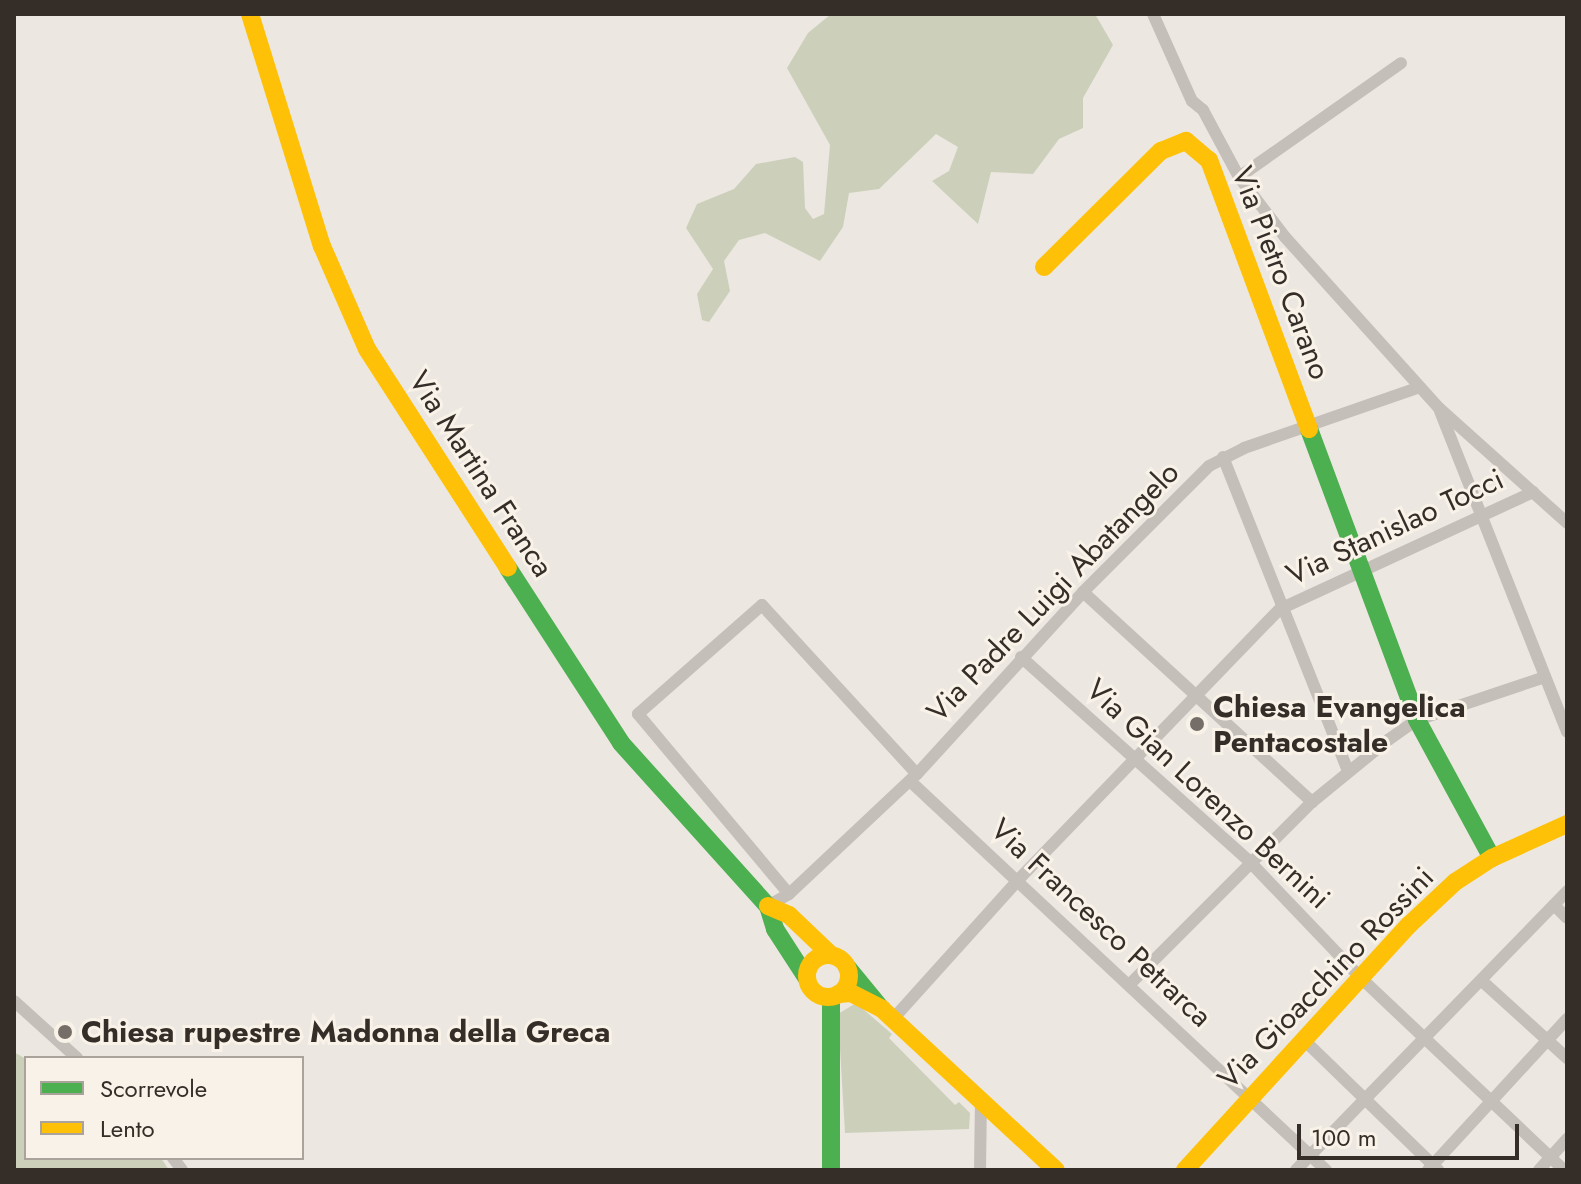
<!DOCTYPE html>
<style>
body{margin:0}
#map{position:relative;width:1581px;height:1184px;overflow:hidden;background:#ece7e0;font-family:Jost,sans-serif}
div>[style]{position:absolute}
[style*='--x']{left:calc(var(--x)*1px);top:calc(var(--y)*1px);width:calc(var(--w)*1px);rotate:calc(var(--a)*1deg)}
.green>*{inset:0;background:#ccd0bb}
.street>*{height:12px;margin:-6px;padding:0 6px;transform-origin:6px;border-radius:6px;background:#c5bfba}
.fast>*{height:18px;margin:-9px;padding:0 9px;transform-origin:9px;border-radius:9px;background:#4caf50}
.slow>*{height:18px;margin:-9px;padding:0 9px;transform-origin:9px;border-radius:9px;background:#ffc107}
.slow>.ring{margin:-9px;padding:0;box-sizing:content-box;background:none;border:18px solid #ffc107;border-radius:50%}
.dots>*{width:22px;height:22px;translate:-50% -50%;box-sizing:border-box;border:4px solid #f8f2e8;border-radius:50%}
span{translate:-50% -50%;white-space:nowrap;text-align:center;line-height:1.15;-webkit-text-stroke:6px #f8f2e8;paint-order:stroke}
.street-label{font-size:30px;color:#352d28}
.poi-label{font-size:30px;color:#352d28;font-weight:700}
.left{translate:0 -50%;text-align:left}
.frame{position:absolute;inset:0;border:16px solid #352d28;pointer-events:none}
.legend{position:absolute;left:24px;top:1056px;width:280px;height:104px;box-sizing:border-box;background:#f8f2e8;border:2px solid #aaa39b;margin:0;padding:10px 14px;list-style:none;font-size:24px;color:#352d28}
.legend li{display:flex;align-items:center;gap:16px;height:40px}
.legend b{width:40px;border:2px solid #aaa39b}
.scale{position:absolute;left:1297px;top:1124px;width:222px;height:36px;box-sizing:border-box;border:4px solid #352d28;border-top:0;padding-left:10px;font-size:24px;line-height:28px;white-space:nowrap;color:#352d28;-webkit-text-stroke:6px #f8f2e8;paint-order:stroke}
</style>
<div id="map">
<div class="green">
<i style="clip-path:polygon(831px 14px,1095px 14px,1113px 45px,1083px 98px,1083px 128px,1059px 139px,1033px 174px,991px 172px,978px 224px,932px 181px,949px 171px,958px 147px,936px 134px,879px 189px,849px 193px,843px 227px,820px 261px,765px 233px,739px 240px,724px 261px,730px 291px,709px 322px,702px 320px,697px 294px,713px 269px,686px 228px,697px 204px,734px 189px,756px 164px,795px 157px,803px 162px,805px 208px,813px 219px,824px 214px,830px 145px,787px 68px,808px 33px)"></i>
<i style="clip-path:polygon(856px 1003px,892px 1034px,889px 1038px,955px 1105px,959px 1102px,970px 1113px,969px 1129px,845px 1133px,838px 1014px)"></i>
<i style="clip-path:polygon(14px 1052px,26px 1059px,26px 1158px,161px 1158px,169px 1170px,14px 1170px)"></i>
</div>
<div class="street">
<i style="--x:1153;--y:14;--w:95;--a:65.9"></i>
<i style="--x:1192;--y:101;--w:14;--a:39"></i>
<i style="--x:1203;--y:110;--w:76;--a:61.8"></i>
<i style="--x:1239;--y:177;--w:76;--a:52.5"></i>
<i style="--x:1285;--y:237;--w:230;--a:48"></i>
<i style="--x:1439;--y:408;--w:172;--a:41.9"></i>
<i style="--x:1239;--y:177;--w:198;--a:-35.1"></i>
<i style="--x:1440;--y:411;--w:345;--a:68.4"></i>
<i style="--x:1223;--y:457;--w:338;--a:68.3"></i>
<i style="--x:1083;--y:592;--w:311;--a:42.5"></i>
<i style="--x:1021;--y:657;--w:309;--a:41.8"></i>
<i style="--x:1251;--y:863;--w:161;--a:46.3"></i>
<i style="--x:1362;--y:979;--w:278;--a:43.4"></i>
<i style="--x:910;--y:781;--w:570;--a:43.08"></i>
<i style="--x:789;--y:894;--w:235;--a:-130"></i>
<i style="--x:638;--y:714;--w:165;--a:-41.3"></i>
<i style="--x:762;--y:605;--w:229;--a:47.5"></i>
<i style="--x:1554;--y:905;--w:18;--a:45"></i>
<i style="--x:768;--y:906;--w:24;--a:-30"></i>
<i style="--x:789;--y:894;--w:175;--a:-43.2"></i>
<i style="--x:917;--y:774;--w:246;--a:-47.6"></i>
<i style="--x:1083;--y:592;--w:178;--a:-45"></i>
<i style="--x:1209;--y:466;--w:39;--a:-27"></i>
<i style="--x:1244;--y:448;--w:186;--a:-19.1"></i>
<i style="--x:1482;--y:981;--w:115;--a:42.2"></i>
<i style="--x:1129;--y:985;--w:259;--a:-45"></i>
<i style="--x:1312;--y:802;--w:98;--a:-39.2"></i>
<i style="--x:1388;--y:740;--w:35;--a:-35"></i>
<i style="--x:1417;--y:720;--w:135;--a:-18.6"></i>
<i style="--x:14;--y:1001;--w:85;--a:42.1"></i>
<i style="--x:893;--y:1019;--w:187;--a:-48"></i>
<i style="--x:1018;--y:880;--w:377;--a:-46"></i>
<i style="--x:1280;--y:609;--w:279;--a:-24.8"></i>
<i style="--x:1304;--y:1040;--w:187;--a:44.1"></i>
<i style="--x:173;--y:1158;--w:15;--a:53"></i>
<i style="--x:980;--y:1170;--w:69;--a:-89.2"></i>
<i style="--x:1296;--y:1170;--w:389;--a:-45.8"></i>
<i style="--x:1428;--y:1170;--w:205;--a:-47.4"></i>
<i style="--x:1539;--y:1170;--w:42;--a:-47.9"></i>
</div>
<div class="fast">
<i style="--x:1309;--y:429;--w:310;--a:69.6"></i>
<i style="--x:1417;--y:720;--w:157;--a:61.5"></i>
<i style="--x:508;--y:568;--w:208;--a:57.1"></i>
<i style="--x:621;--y:743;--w:219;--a:48"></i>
<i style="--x:768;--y:906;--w:24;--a:73"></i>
<i style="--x:775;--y:929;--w:57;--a:57.1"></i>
<i style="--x:847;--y:967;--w:52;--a:50.5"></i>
<i style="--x:831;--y:997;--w:173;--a:90"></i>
</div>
<div class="slow">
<i style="--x:250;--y:14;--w:243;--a:72.8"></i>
<i style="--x:322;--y:246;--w:112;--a:66.4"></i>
<i style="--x:367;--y:349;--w:260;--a:57.2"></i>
<i style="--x:1044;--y:267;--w:165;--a:-44.8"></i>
<i style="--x:1161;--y:151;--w:27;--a:-22"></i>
<i style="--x:1186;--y:141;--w:30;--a:40"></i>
<i style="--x:1209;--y:160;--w:287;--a:69.6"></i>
<i style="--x:768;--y:906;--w:23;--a:23"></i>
<i style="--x:789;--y:915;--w:58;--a:43.6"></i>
<i class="ring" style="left:807px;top:955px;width:24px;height:24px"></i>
<i style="--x:838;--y:994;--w:13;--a:-4"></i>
<i style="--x:851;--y:993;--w:35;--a:27"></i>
<i style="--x:882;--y:1009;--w:237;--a:42.8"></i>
<i style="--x:1185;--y:1170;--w:332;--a:-47.6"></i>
<i style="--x:1409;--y:925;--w:63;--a:-43.1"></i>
<i style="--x:1455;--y:882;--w:44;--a:-33"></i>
<i style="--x:1492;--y:858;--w:82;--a:-24.4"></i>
</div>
<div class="dots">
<i style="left:1197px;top:724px;background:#756e68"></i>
<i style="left:65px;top:1032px;background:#756e68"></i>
</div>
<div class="street-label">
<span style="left:1281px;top:273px;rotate:69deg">Via Pietro Carano</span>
<span style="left:481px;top:474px;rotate:57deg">Via Martina Franca</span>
<span style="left:1395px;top:527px;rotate:-25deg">Via Stanislao Tocci</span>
<span style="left:1053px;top:592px;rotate:-46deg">Via Padre Luigi Abatangelo</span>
<span style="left:1208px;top:794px;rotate:43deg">Via Gian Lorenzo Bernini</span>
<span style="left:1101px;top:923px;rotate:43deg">Via Francesco Petrarca</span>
<span style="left:1326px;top:978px;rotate:-46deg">Via Gioacchino Rossini</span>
</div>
<div class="poi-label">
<span class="left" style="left:1213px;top:724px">Chiesa Evangelica<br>Pentacostale</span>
<span class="left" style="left:81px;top:1032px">Chiesa rupestre Madonna della Greca</span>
</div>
<div class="frame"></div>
<ul class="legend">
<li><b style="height:10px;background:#4caf50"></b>Scorrevole</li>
<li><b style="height:10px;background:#ffc107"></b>Lento</li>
</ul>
<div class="scale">100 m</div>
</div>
